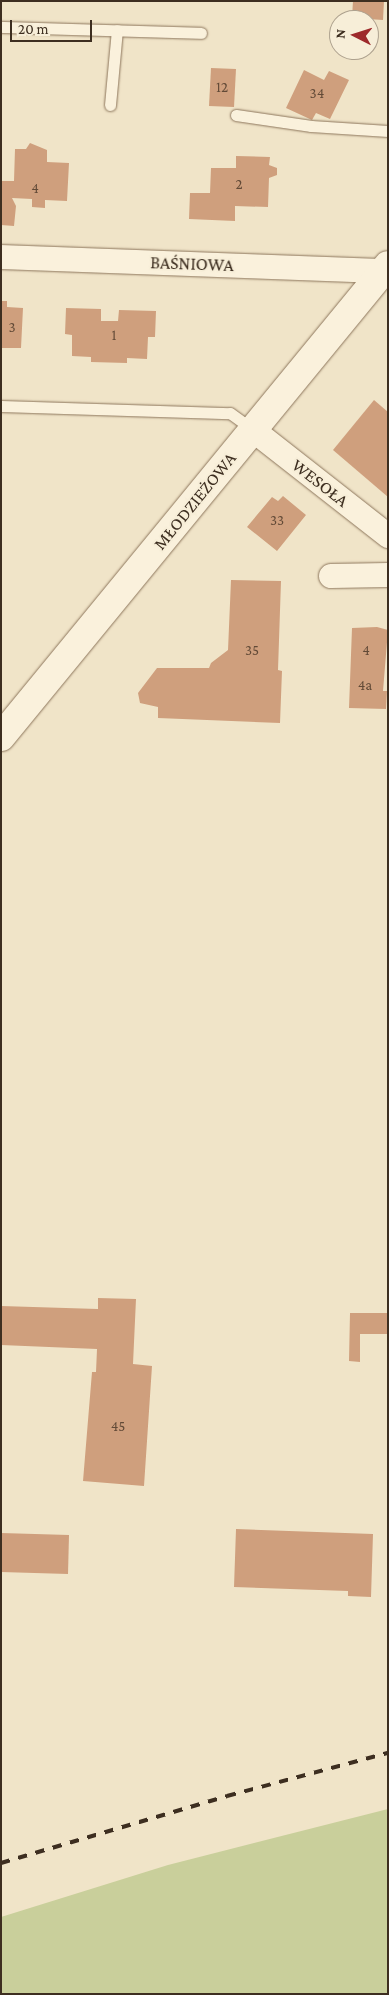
<!DOCTYPE html>
<meta charset="utf-8">
<style>
body{margin:0}
#map{position:relative;width:389px;height:1995px;overflow:hidden;background:#f0e4c8;font-family:"Crimson Pro",serif}
div>[style]{position:absolute}
[style*='--x']{left:calc(var(--x)*1px);top:calc(var(--y)*1px);width:calc(var(--w)*1px);rotate:calc(var(--a)*1deg)}
.green>*{inset:0;background:#c9cf9b}
.building>*{inset:0;background:#cf9f7d}
.roads{filter:drop-shadow(0 0 1px #8d765c) drop-shadow(0 0 1px #8d765c)}
.service>*{height:11px;margin:-5.5px;padding:0 5.5px;transform-origin:5.5px;border-radius:5.5px;background:#faf1dc}
.minor>*{height:24px;margin:-12px;padding:0 12px;transform-origin:12px;border-radius:12px;background:#faf1dc}
.tertiary>*{height:28px;margin:-14px;padding:0 14px;transform-origin:14px;border-radius:14px;background:#faf1dc}
.rail>*{height:4px;margin-top:-2px;transform-origin:0;background:repeating-linear-gradient(90deg,#3d2e20 0 9px,transparent 0 18px)}
span{translate:-50% -50%;white-space:nowrap;text-align:center;line-height:1.15;-webkit-text-stroke:4px #f7eed8;paint-order:stroke}
.number-label{font-size:15px;color:#624a37}
.number-label span{-webkit-text-stroke-width:0}
.street-label{font-size:18px;color:#3d2e20}
.frame{position:absolute;inset:0;border:2px solid #3d2e20;pointer-events:none}
.north{position:absolute;left:329px;top:10px;width:50px;height:50px;box-sizing:border-box;background:#f7eed8;border:1px solid #ada18e;border-radius:50%;rotate:275deg;font-size:14px;font-weight:700;line-height:20px;text-align:center;color:#3d2e20}
.north::after{content:'';display:block;margin:auto;width:18px;height:22px;background:#9e2a2b;clip-path:polygon(50% 0,100% 100%,50% 72%,0 100%)}
.scale{position:absolute;left:10px;top:20px;width:82px;height:22px;box-sizing:border-box;border:2px solid #3d2e20;border-top:0;padding-left:6px;font-size:15px;line-height:18px;white-space:nowrap;color:#3d2e20;-webkit-text-stroke:4px #f7eed8;paint-order:stroke}
</style>
<div id="map">
<div class="green">
<i style="clip-path:polygon(388px 1809px,388px 1994px,1px 1994px,1px 1917px,168px 1865px)"></i>
</div>
<div class="building">
<i style="clip-path:polygon(353px 1px,384px 1px,383px 20px,352px 18px)"></i>
<i style="clip-path:polygon(211px 68px,236px 69px,234px 107px,209px 106px)"></i>
<i style="clip-path:polygon(304px 70px,324px 80px,329px 71px,349px 80px,330px 119px,316px 113px,312px 120px,286px 108px)"></i>
<i style="clip-path:polygon(30px 143px,47px 150px,47px 162px,69px 163px,67px 201px,45px 200px,45px 208px,32px 207px,32px 199px,12px 198px,16px 206px,14px 226px,1px 225px,1px 181px,14px 181px,15px 149px,26px 149px)"></i>
<i style="clip-path:polygon(236px 156px,270px 157px,269px 165px,277px 168px,277px 175px,269px 178px,268px 207px,235px 206px,235px 221px,189px 219px,190px 193px,210px 193px,211px 168px,236px 168px)"></i>
<i style="clip-path:polygon(1px 301px,7px 301px,7px 307px,23px 308px,21px 348px,1px 348px)"></i>
<i style="clip-path:polygon(66px 308px,101px 309px,101px 321px,118px 321px,119px 310px,156px 311px,155px 337px,148px 337px,147px 359px,127px 358px,127px 363px,91px 362px,91px 357px,72px 356px,72px 335px,65px 334px)"></i>
<i style="clip-path:polygon(374px 400px,388px 412px,388px 497px,333px 450px)"></i>
<i style="clip-path:polygon(283px 496px,306px 515px,277px 551px,247px 527px,272px 497px,278px 501px)"></i>
<i style="clip-path:polygon(231px 580px,281px 581px,278px 670px,282px 671px,280px 723px,158px 718px,158px 707px,140px 703px,138px 693px,157px 668px,209px 668px,211px 663px,228px 650px)"></i>
<i style="clip-path:polygon(377px 627px,388px 630px,383px 691px,387px 691px,386px 709px,349px 708px,352px 628px)"></i>
<i style="clip-path:polygon(98px 1298px,136px 1299px,133px 1364px,152px 1366px,144px 1486px,83px 1481px,92px 1372px,96px 1372px,97px 1349px,1px 1345px,1px 1306px,98px 1309px)"></i>
<i style="clip-path:polygon(350px 1313px,388px 1313px,388px 1334px,360px 1334px,360px 1362px,349px 1361px)"></i>
<i style="clip-path:polygon(236px 1529px,373px 1534px,371px 1597px,348px 1596px,348px 1591px,234px 1587px)"></i>
<i style="clip-path:polygon(1px 1533px,69px 1535px,68px 1574px,1px 1572px)"></i>
</div>
<div class="roads">
<div class="service">
<i style="--x:1;--y:27;--w:200;--a:1.7"></i>
<i style="--x:110;--y:105;--w:75;--a:-84.7"></i>
<i style="--x:236;--y:115;--w:76;--a:8.3"></i>
<i style="--x:311;--y:126;--w:77;--a:3.7"></i>
<i style="--x:1;--y:406;--w:229;--a:1.8"></i>
<i style="--x:230;--y:413;--w:29;--a:36"></i>
</div>
<div class="minor">
<i style="--x:1;--y:257;--w:381;--a:2.1"></i>
<i style="--x:253;--y:430;--w:172;--a:38.1"></i>
<i style="--x:331;--y:576;--w:57;--a:-1"></i>
</div>
<div class="tertiary">
<i style="--x:1;--y:737;--w:610;--a:-50.65"></i>
</div>
</div>
<div class="rail">
<i style="--x:1;--y:1863;--w:236;--a:-16.5"></i>
<i style="--x:227;--y:1796;--w:167;--a:-15"></i>
</div>
<div class="number-label">
<span style="left:222px;top:88px">12</span>
<span style="left:317px;top:94px">34</span>
<span style="left:239px;top:185px">2</span>
<span style="left:35px;top:189px">4</span>
<span style="left:12px;top:328px">3</span>
<span style="left:114px;top:336px">1</span>
<span style="left:277px;top:521px">33</span>
<span style="left:252px;top:651px">35</span>
<span style="left:366px;top:651px">4</span>
<span style="left:365px;top:686px">4a</span>
<span style="left:118px;top:1427px">45</span>
</div>
<div class="street-label">
<span style="left:192px;top:264px;rotate:2deg">BAŚNIOWA</span>
<span style="left:320px;top:483px;rotate:38deg">WESOŁA</span>
<span style="left:195px;top:501px;rotate:-51deg">MŁODZIEŻOWA</span>
</div>
<div class="frame"></div>
<div class="north">N</div>
<div class="scale">20 m</div>
</div>
